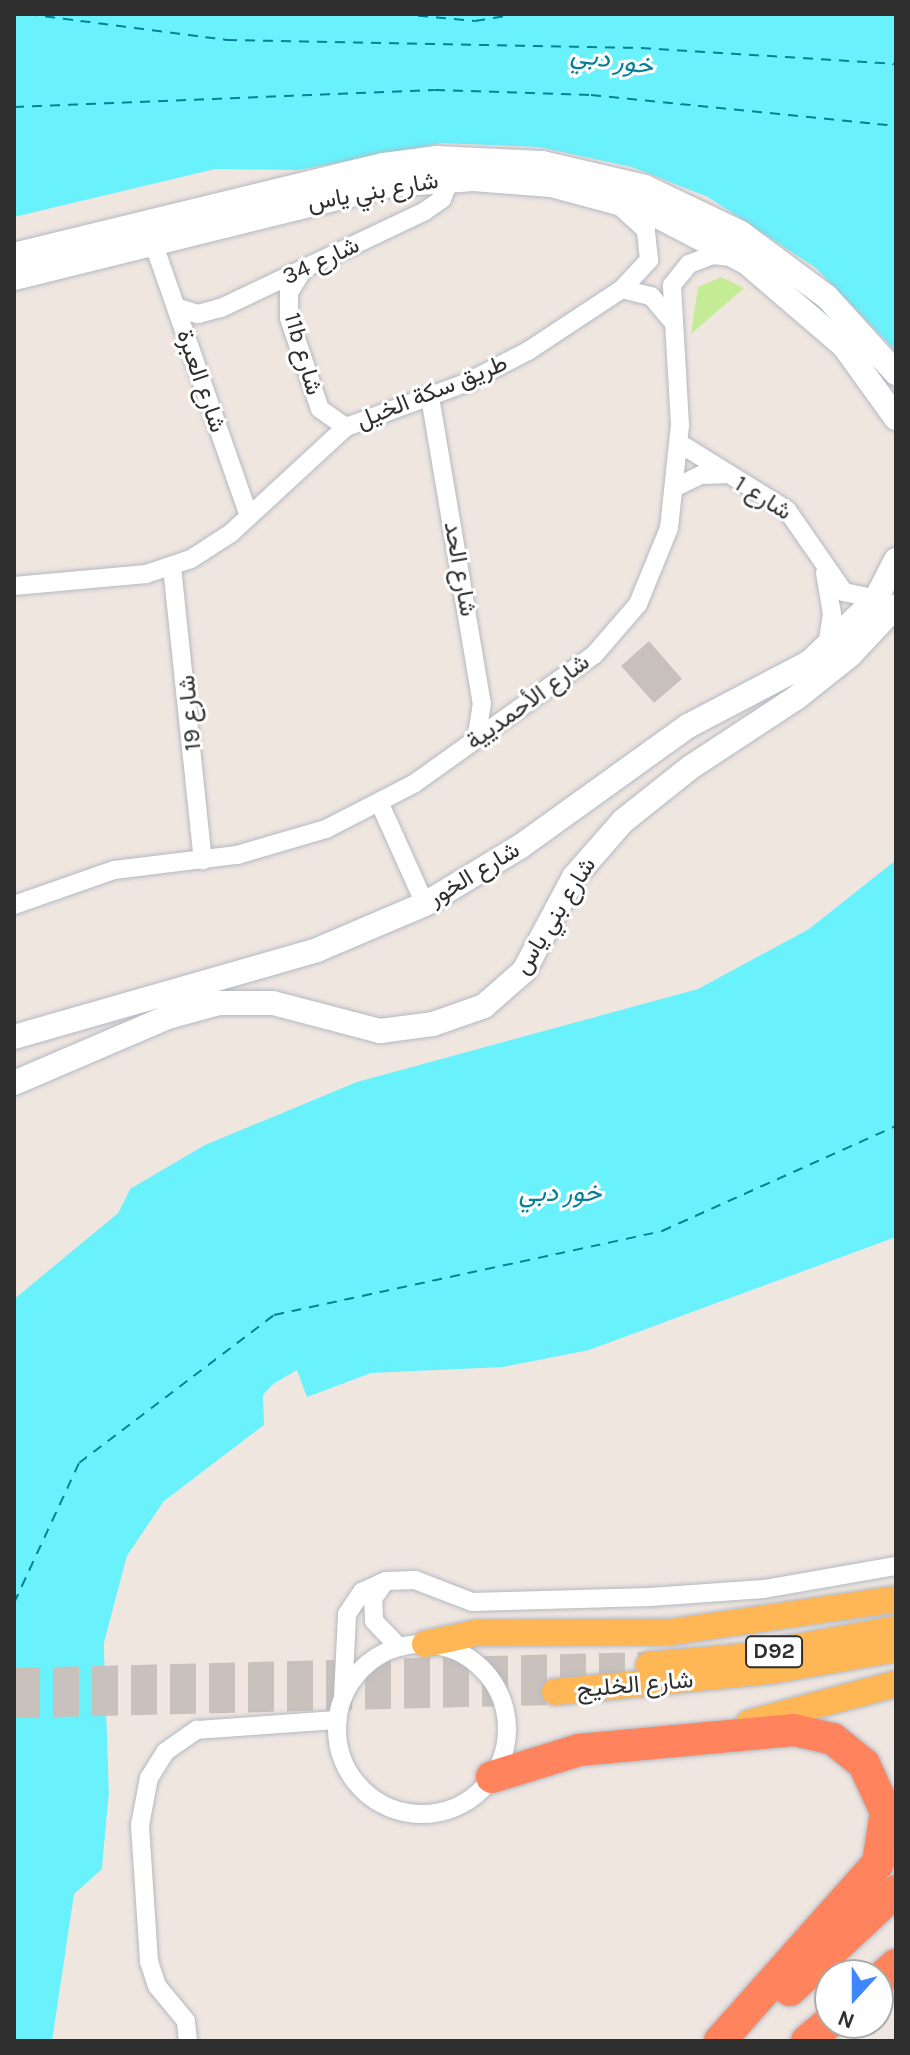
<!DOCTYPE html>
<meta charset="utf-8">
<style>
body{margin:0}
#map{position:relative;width:910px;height:2055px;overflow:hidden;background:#f0e6e0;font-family:Karla,Vazirmatn,sans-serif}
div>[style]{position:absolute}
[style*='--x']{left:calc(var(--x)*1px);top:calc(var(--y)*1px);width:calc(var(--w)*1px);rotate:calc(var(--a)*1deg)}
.green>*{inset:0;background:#c4ec97}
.water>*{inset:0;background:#69f1fc}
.pier>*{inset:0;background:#f0e6e0}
.ferry>*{height:2px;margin-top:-1px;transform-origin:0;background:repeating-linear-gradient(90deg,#038198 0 10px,transparent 0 18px)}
.building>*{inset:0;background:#c8c1bb}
.primary-tunnel>*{height:26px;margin-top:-13px;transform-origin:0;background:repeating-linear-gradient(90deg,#c9c1bc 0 26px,transparent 0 39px)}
.roads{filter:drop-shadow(0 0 2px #b3b9c3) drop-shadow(0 0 2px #b3b9c3)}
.street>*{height:18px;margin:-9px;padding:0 9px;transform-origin:9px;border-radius:9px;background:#fff}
.street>.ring{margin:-9px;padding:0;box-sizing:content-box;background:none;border:18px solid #fff;border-radius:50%}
.secondary>*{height:24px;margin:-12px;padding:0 12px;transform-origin:12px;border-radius:12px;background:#fff}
.primary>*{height:26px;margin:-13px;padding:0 13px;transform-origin:13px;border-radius:13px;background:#ffb756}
.highway>*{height:32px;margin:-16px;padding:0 16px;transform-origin:16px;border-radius:16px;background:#ff835c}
span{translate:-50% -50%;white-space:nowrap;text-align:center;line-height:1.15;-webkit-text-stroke:6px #fff;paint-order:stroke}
.shield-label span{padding:2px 6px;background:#fff;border:2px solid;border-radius:6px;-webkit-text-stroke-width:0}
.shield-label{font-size:22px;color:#2e2e2e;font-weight:700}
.street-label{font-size:24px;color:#2e2e2e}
.water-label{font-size:26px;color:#038198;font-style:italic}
.frame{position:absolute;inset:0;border:16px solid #2e2e2e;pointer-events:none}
.north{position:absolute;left:814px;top:1959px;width:80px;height:80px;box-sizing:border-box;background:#fff;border:2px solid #ababab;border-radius:50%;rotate:201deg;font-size:22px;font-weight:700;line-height:32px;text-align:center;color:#2e2e2e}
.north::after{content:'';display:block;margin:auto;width:28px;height:36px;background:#3e87ff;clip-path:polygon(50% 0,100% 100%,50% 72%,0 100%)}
</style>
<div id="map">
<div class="green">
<i style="clip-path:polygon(721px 277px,744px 288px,691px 334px,698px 287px)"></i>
</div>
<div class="water">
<i style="clip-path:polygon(14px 14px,896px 14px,896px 351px,816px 268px,708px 197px,632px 167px,539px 147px,442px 143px,298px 170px,215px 169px,14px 217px)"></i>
<i style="clip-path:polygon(896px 860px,896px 1237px,589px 1350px,503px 1367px,371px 1373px,307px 1397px,297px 1370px,273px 1384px,263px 1395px,264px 1425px,164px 1501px,127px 1556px,104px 1643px,109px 1793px,102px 1869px,74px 1894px,52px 2041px,14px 2041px,14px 1299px,118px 1213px,130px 1189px,205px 1145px,357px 1082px,698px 989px,809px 929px)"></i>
</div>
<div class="pier">
<i style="clip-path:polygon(130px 1189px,118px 1213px,14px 1299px,76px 1238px,115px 1210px)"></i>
<i style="clip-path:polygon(164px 1501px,131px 1557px,108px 1643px,113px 1793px,102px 1869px,109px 1793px,104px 1643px,127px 1556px)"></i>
</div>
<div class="ferry">
<i style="--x:27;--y:14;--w:202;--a:7.4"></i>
<i style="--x:227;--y:40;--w:414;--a:1.1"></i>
<i style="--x:641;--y:48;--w:256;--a:3.6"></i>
<i style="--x:400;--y:14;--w:75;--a:5.3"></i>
<i style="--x:475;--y:21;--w:43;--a:-9.5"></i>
<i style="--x:14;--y:107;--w:421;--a:-2.3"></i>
<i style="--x:435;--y:90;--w:156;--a:1.8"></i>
<i style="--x:591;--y:95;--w:307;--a:5.8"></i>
<i style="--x:14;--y:1603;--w:154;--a:-65.1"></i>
<i style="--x:79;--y:1463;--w:245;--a:-37.2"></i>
<i style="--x:274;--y:1315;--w:397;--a:-12.2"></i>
<i style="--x:662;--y:1231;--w:256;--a:-24.2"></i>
</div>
<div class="building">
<i style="clip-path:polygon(649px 641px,682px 679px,654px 703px,621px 666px)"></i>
</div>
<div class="primary-tunnel">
<i style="--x:14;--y:1681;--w:635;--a:-1.44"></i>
<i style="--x:14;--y:1705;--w:541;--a:-1.38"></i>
</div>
<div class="roads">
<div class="street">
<i style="--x:154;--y:245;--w:287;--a:70.7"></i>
<i style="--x:303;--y:270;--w:26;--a:122"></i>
<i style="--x:289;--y:292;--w:26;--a:90"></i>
<i style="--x:289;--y:318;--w:96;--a:71.2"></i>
<i style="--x:320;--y:409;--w:32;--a:35"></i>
<i style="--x:622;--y:289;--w:30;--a:14"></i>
<i style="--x:651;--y:296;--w:30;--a:50"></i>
<i style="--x:176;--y:307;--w:23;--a:18"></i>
<i style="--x:198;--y:314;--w:24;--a:-15"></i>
<i style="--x:221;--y:308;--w:226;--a:-25.4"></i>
<i style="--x:425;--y:211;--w:21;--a:-35"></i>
<i style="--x:442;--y:199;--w:22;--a:-68"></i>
<i style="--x:430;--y:397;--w:310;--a:80.4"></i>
<i style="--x:482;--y:703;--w:37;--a:99"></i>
<i style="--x:679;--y:443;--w:127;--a:31.8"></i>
<i style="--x:787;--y:510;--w:100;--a:55.2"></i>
<i style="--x:844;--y:592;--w:33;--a:12"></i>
<i style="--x:676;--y:487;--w:28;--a:-26"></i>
<i style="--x:701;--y:475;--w:23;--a:-2"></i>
<i style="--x:172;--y:567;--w:295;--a:84"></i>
<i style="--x:825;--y:573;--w:42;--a:80.3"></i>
<i style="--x:832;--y:614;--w:31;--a:99"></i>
<i style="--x:14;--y:586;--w:133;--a:-5.2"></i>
<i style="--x:146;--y:574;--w:47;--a:-18.4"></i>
<i style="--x:191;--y:559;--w:48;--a:-33"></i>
<i style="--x:231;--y:533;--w:156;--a:-42.7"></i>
<i style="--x:346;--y:427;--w:130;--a:-20.2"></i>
<i style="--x:468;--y:382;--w:68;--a:-27.3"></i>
<i style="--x:528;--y:351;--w:113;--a:-33.4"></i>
<i style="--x:622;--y:289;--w:40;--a:-47"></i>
<i style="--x:649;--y:260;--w:30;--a:-96"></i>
<i style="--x:646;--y:230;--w:39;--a:-138"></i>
<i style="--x:380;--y:804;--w:110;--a:65.8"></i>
<i style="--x:14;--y:905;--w:106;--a:-19.3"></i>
<i style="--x:114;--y:870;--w:124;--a:-7"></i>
<i style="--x:237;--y:855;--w:93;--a:-16.3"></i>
<i style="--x:326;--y:829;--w:100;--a:-27.3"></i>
<i style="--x:415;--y:783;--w:220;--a:-35.6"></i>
<i style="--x:594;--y:655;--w:67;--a:-49.2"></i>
<i style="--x:638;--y:604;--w:82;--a:-67.8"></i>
<i style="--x:669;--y:528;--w:104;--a:-83.9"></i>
<i style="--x:680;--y:425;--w:140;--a:-93.3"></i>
<i style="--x:672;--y:285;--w:27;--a:-51"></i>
<i style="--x:689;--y:264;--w:25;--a:-21"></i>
<i style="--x:712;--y:255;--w:18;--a:6"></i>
<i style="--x:384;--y:1583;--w:19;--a:125"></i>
<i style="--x:373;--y:1599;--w:22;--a:87"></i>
<i style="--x:374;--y:1621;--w:36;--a:46"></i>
<i class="ring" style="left:337px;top:1644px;width:152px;height:152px"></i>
<i style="--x:343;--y:1697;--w:83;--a:-87.2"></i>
<i style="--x:347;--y:1614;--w:27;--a:-56"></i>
<i style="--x:362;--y:1592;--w:26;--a:-25"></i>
<i style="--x:386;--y:1581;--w:29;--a:-2"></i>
<i style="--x:415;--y:1580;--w:61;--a:21.1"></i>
<i style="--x:472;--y:1602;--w:178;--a:-1.6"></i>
<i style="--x:650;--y:1597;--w:114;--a:-4"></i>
<i style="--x:764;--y:1589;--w:134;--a:-9.9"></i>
<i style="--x:188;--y:2041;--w:20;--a:-96"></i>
<i style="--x:186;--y:2021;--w:45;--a:-129.6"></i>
<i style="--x:157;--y:1986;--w:26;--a:-108"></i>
<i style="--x:149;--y:1961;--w:136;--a:-93.8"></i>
<i style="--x:140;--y:1825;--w:48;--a:-79.2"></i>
<i style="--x:149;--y:1778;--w:31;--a:-58"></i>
<i style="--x:165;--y:1752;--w:39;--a:-35"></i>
<i style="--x:197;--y:1730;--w:141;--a:-4.1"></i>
</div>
<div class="secondary">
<i style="--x:14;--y:255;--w:381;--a:-13.7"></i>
<i style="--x:384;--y:165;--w:52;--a:-7.7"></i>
<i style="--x:436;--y:158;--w:106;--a:2.7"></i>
<i style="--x:542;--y:163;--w:106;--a:13.1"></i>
<i style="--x:645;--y:187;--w:106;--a:25.6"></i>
<i style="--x:741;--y:233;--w:107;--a:36.7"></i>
<i style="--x:827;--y:297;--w:103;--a:47.8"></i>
<i style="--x:14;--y:278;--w:387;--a:-13.9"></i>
<i style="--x:390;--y:185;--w:83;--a:-4.1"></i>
<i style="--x:473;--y:179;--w:78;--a:4.4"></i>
<i style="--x:551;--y:185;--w:100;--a:15"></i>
<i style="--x:648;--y:211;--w:110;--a:27.5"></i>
<i style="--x:746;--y:262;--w:129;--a:40.6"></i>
<i style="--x:844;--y:346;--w:89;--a:54.2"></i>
<i style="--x:14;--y:1037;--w:315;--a:-16"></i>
<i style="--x:317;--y:950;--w:117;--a:-23.1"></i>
<i style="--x:425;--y:904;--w:112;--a:-31.1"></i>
<i style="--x:521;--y:846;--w:206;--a:-35.7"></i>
<i style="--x:688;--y:726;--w:138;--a:-27.7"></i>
<i style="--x:810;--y:662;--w:91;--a:-43.7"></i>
<i style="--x:876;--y:599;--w:44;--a:-62.9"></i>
<i style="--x:14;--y:1083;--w:168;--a:-23.2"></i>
<i style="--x:168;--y:1017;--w:53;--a:-15.4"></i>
<i style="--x:219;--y:1003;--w:54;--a:0"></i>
<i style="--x:273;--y:1003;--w:111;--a:14.7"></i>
<i style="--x:380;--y:1031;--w:53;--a:-7.5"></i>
<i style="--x:433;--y:1024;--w:54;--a:-19.4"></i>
<i style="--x:484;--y:1006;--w:53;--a:-41.2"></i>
<i style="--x:524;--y:971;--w:106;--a:-62"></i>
<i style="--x:574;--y:877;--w:74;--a:-48.8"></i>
<i style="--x:623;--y:821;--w:87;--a:-38.5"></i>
<i style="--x:691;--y:767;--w:126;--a:-33.3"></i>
<i style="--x:796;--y:698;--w:69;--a:-38.5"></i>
<i style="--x:850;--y:655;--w:67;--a:-46.8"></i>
</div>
<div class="primary">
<i style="--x:425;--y:1644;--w:52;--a:-12.2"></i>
<i style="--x:476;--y:1633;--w:195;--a:-0.3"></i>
<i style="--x:671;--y:1632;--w:227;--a:-8.3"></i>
<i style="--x:649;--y:1665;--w:100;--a:-5.1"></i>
<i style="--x:749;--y:1656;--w:149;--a:-10.4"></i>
<i style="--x:555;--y:1692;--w:216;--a:-5.6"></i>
<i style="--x:770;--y:1671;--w:128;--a:-9.9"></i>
<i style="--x:749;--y:1723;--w:152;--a:-14.9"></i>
</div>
<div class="highway">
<i style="--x:492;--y:1777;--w:91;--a:-17.2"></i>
<i style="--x:579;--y:1750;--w:216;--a:-5.3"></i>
<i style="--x:794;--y:1730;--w:40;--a:13"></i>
<i style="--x:833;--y:1739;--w:40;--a:39"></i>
<i style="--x:864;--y:1764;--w:53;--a:65.4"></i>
<i style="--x:886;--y:1812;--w:52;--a:98.9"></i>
<i style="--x:878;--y:1863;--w:238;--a:131.6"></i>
<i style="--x:878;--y:1981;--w:24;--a:-42"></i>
<i style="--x:790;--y:1990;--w:145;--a:-43"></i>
<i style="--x:807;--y:2041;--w:30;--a:-40"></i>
</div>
</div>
<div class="shield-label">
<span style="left:774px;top:1652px">D92</span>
</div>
<div class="street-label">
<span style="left:373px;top:192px;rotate:-10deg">شارع بني ياس</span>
<span style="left:321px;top:261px;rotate:-25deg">شارع 34</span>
<span style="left:303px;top:354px;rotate:74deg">11b شارع</span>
<span style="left:201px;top:381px;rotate:71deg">شارع العبرة</span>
<span style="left:432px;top:392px;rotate:-22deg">طريق سكة الخيل</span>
<span style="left:763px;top:498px;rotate:32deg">شارع 1</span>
<span style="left:460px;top:569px;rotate:80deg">شارع الحد</span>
<span style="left:528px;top:702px;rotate:-36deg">شارع الأحمديية</span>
<span style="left:190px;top:713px;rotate:-95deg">شارع 19</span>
<span style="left:474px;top:874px;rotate:-31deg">شارع الخور</span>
<span style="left:555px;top:916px;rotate:-58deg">شارع بني ياس</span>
<span style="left:635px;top:1685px;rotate:-5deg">شارع الخليج</span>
</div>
<div class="water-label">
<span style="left:612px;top:60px;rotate:9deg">خور دبي</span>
<span style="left:560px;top:1193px">خور دبي</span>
</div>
<div class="frame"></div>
<div class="north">N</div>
</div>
